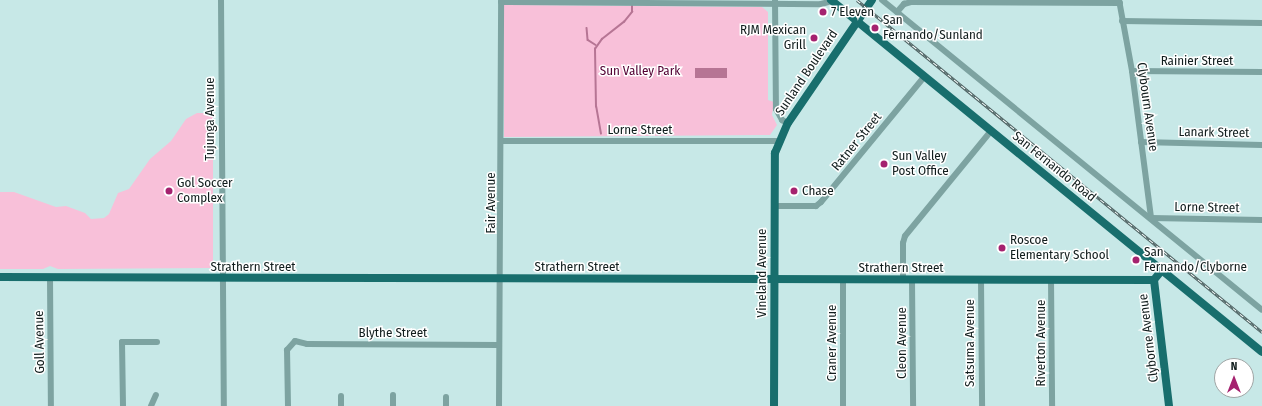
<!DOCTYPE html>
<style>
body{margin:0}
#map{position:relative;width:1262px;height:406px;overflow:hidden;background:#c7e8e7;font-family:"Fira Sans Condensed",sans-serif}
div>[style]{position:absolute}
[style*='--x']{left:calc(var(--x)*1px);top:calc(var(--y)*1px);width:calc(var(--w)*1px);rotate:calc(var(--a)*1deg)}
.green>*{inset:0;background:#f8c0d9}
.water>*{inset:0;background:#b67594}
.stream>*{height:1.5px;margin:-0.75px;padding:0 0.75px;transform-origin:0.75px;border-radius:0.75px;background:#b67594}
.minor>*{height:6px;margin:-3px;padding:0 3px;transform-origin:3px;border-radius:3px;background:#7da3a1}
.major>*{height:8px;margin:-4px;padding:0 4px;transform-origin:4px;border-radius:4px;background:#186e6d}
.rail>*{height:3px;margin-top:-1.5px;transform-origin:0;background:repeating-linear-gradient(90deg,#fff 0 4.5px,#4d6060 0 9px);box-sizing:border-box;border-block:1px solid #4d6060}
.dots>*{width:11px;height:11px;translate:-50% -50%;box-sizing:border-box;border:2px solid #fff;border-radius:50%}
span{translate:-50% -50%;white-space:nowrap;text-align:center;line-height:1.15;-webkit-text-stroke:3px #fff;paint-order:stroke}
.poi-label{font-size:13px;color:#111d1d}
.left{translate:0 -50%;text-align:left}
.right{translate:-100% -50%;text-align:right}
.street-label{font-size:13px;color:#111d1d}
.park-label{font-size:13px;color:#520033}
.north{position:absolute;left:1214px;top:358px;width:40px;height:40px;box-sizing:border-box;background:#fff;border:1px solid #a0a5a5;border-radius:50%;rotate:0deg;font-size:11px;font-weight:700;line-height:16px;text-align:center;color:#111d1d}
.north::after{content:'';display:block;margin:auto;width:14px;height:18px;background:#a5226f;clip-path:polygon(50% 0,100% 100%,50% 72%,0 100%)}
</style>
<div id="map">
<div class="green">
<i style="clip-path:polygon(504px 5px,762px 7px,768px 12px,768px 100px,774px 102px,772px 115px,777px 125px,770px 135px,504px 137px)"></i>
<i style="clip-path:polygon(197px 113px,213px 113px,213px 265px,210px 268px,58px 269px,50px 266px,43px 269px,0 269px,0 192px,14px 192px,56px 207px,66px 206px,85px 213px,91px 219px,104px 218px,109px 214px,118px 193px,129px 189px,150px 159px,171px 141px,186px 119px)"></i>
</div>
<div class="water">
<i style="clip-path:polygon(695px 68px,727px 68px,727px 78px,695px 78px)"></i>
</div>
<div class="stream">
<i style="--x:587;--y:28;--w:12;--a:85"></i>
<i style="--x:588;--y:40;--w:9;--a:32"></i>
<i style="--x:601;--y:134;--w:27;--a:-100"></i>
<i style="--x:596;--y:107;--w:58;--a:-91"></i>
<i style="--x:595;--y:49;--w:12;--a:-55"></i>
<i style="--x:602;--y:39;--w:28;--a:-38"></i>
<i style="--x:624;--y:22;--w:13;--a:-51"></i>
<i style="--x:632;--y:12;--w:6;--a:-90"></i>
</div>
<div class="minor">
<i style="--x:221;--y:0;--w:406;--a:89.6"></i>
<i style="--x:775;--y:0;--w:109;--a:89.5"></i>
<i style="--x:776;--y:109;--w:13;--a:61"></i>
<i style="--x:782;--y:120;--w:7;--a:27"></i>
<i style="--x:882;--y:0;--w:490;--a:39.2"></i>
<i style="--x:1119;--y:0;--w:72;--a:79.6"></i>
<i style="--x:1132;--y:71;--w:148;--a:82.6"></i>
<i style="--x:1151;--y:218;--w:111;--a:1"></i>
<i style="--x:501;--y:2;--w:320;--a:0.4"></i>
<i style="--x:821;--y:4;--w:11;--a:-15"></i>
<i style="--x:897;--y:12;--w:11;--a:-49"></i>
<i style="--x:904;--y:4;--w:7;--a:-16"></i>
<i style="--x:911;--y:2;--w:209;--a:0.3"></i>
<i style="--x:1122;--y:21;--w:140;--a:0.8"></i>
<i style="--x:1132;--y:71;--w:130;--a:0.4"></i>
<i style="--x:502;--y:141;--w:276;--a:0"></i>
<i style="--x:1141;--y:142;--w:121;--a:1.4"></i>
<i style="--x:774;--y:206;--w:42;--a:0"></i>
<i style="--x:816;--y:206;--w:6;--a:-39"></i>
<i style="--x:821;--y:202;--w:163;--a:-50.5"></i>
<i style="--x:50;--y:277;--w:129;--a:89.6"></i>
<i style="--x:1051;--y:279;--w:127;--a:89.5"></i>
<i style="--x:903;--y:280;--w:37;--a:-90"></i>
<i style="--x:903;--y:243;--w:7;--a:-74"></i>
<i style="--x:905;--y:236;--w:136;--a:-50.7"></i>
<i style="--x:912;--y:280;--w:126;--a:89.5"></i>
<i style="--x:981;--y:280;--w:126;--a:89.5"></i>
<i style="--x:341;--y:396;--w:10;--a:90"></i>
<i style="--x:123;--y:406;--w:64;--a:-90.9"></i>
<i style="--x:122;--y:342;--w:35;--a:0"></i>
<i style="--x:151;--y:406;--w:12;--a:-66"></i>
<i style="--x:288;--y:406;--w:56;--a:-91"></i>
<i style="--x:287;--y:350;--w:12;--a:-48"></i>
<i style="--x:295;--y:341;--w:12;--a:14"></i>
<i style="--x:307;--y:344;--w:192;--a:0.3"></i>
<i style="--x:393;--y:406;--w:11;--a:-90"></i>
<i style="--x:446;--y:406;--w:9;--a:-90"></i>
<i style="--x:499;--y:406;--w:406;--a:-89.7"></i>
<i style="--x:843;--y:406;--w:126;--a:-90"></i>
</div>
<div class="major">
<i style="--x:831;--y:0;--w:556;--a:39.24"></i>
<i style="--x:1162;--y:270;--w:13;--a:129"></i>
<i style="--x:1154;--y:280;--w:127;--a:83.2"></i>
<i style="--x:0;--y:277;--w:1154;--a:0.15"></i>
<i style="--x:774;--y:406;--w:253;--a:-89.8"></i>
<i style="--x:775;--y:153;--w:33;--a:-67"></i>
<i style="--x:788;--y:123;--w:149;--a:-55.7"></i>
</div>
<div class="rail">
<i style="--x:857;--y:0;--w:524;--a:39.34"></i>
</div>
<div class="dots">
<i style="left:823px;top:12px;background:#a5226f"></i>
<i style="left:875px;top:28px;background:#a5226f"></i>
<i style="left:814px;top:38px;background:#a5226f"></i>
<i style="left:884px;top:164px;background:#a5226f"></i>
<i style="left:169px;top:191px;background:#a5226f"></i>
<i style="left:794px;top:191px;background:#a5226f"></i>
<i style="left:1002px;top:248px;background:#a5226f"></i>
<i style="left:1136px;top:260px;background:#a5226f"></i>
</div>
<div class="poi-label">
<span class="left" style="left:831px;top:12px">7 Eleven</span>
<span class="left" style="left:883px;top:28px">San<br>Fernando/Sunland</span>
<span class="right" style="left:806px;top:38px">RJM Mexican<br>Grill</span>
<span class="left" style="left:892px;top:164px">Sun Valley<br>Post Office</span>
<span class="left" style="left:177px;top:191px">Gol Soccer<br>Complex</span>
<span class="left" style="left:802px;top:191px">Chase</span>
<span class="left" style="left:1010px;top:248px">Roscoe<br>Elementary School</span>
<span class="left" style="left:1144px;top:260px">San<br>Fernando/Clyborne</span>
</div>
<div class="street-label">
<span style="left:1197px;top:61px">Rainier Street</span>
<span style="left:807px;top:73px;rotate:-56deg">Sunland Boulevard</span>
<span style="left:1147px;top:107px;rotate:82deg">Clybourn Avenue</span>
<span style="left:210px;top:119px;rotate:-90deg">Tujunga Avenue</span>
<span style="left:640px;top:130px">Lorne Street</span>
<span style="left:1214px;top:133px;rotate:1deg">Lanark Street</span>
<span style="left:857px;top:142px;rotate:-51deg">Ratner Street</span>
<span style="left:1054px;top:167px;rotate:39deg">San Fernando Road</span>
<span style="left:491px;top:203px;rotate:-90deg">Fair Avenue</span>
<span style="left:1207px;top:208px;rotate:1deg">Lorne Street</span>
<span style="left:253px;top:267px">Strathern Street</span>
<span style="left:577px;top:267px">Strathern Street</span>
<span style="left:901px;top:268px">Strathern Street</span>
<span style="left:762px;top:273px;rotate:-90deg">Vineland Avenue</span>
<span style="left:393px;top:333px">Blythe Street</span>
<span style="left:1149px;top:338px;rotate:-97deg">Clyborne Avenue</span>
<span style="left:40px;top:342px;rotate:-91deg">Goll Avenue</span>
<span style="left:832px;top:343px;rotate:-90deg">Craner Avenue</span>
<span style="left:902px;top:343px;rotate:-90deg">Cleon Avenue</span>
<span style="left:970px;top:343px;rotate:-90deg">Satsuma Avenue</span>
<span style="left:1041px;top:343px;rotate:-90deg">Riverton Avenue</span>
</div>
<div class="park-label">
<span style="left:640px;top:71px">Sun Valley Park</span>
</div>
<div class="north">N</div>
</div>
